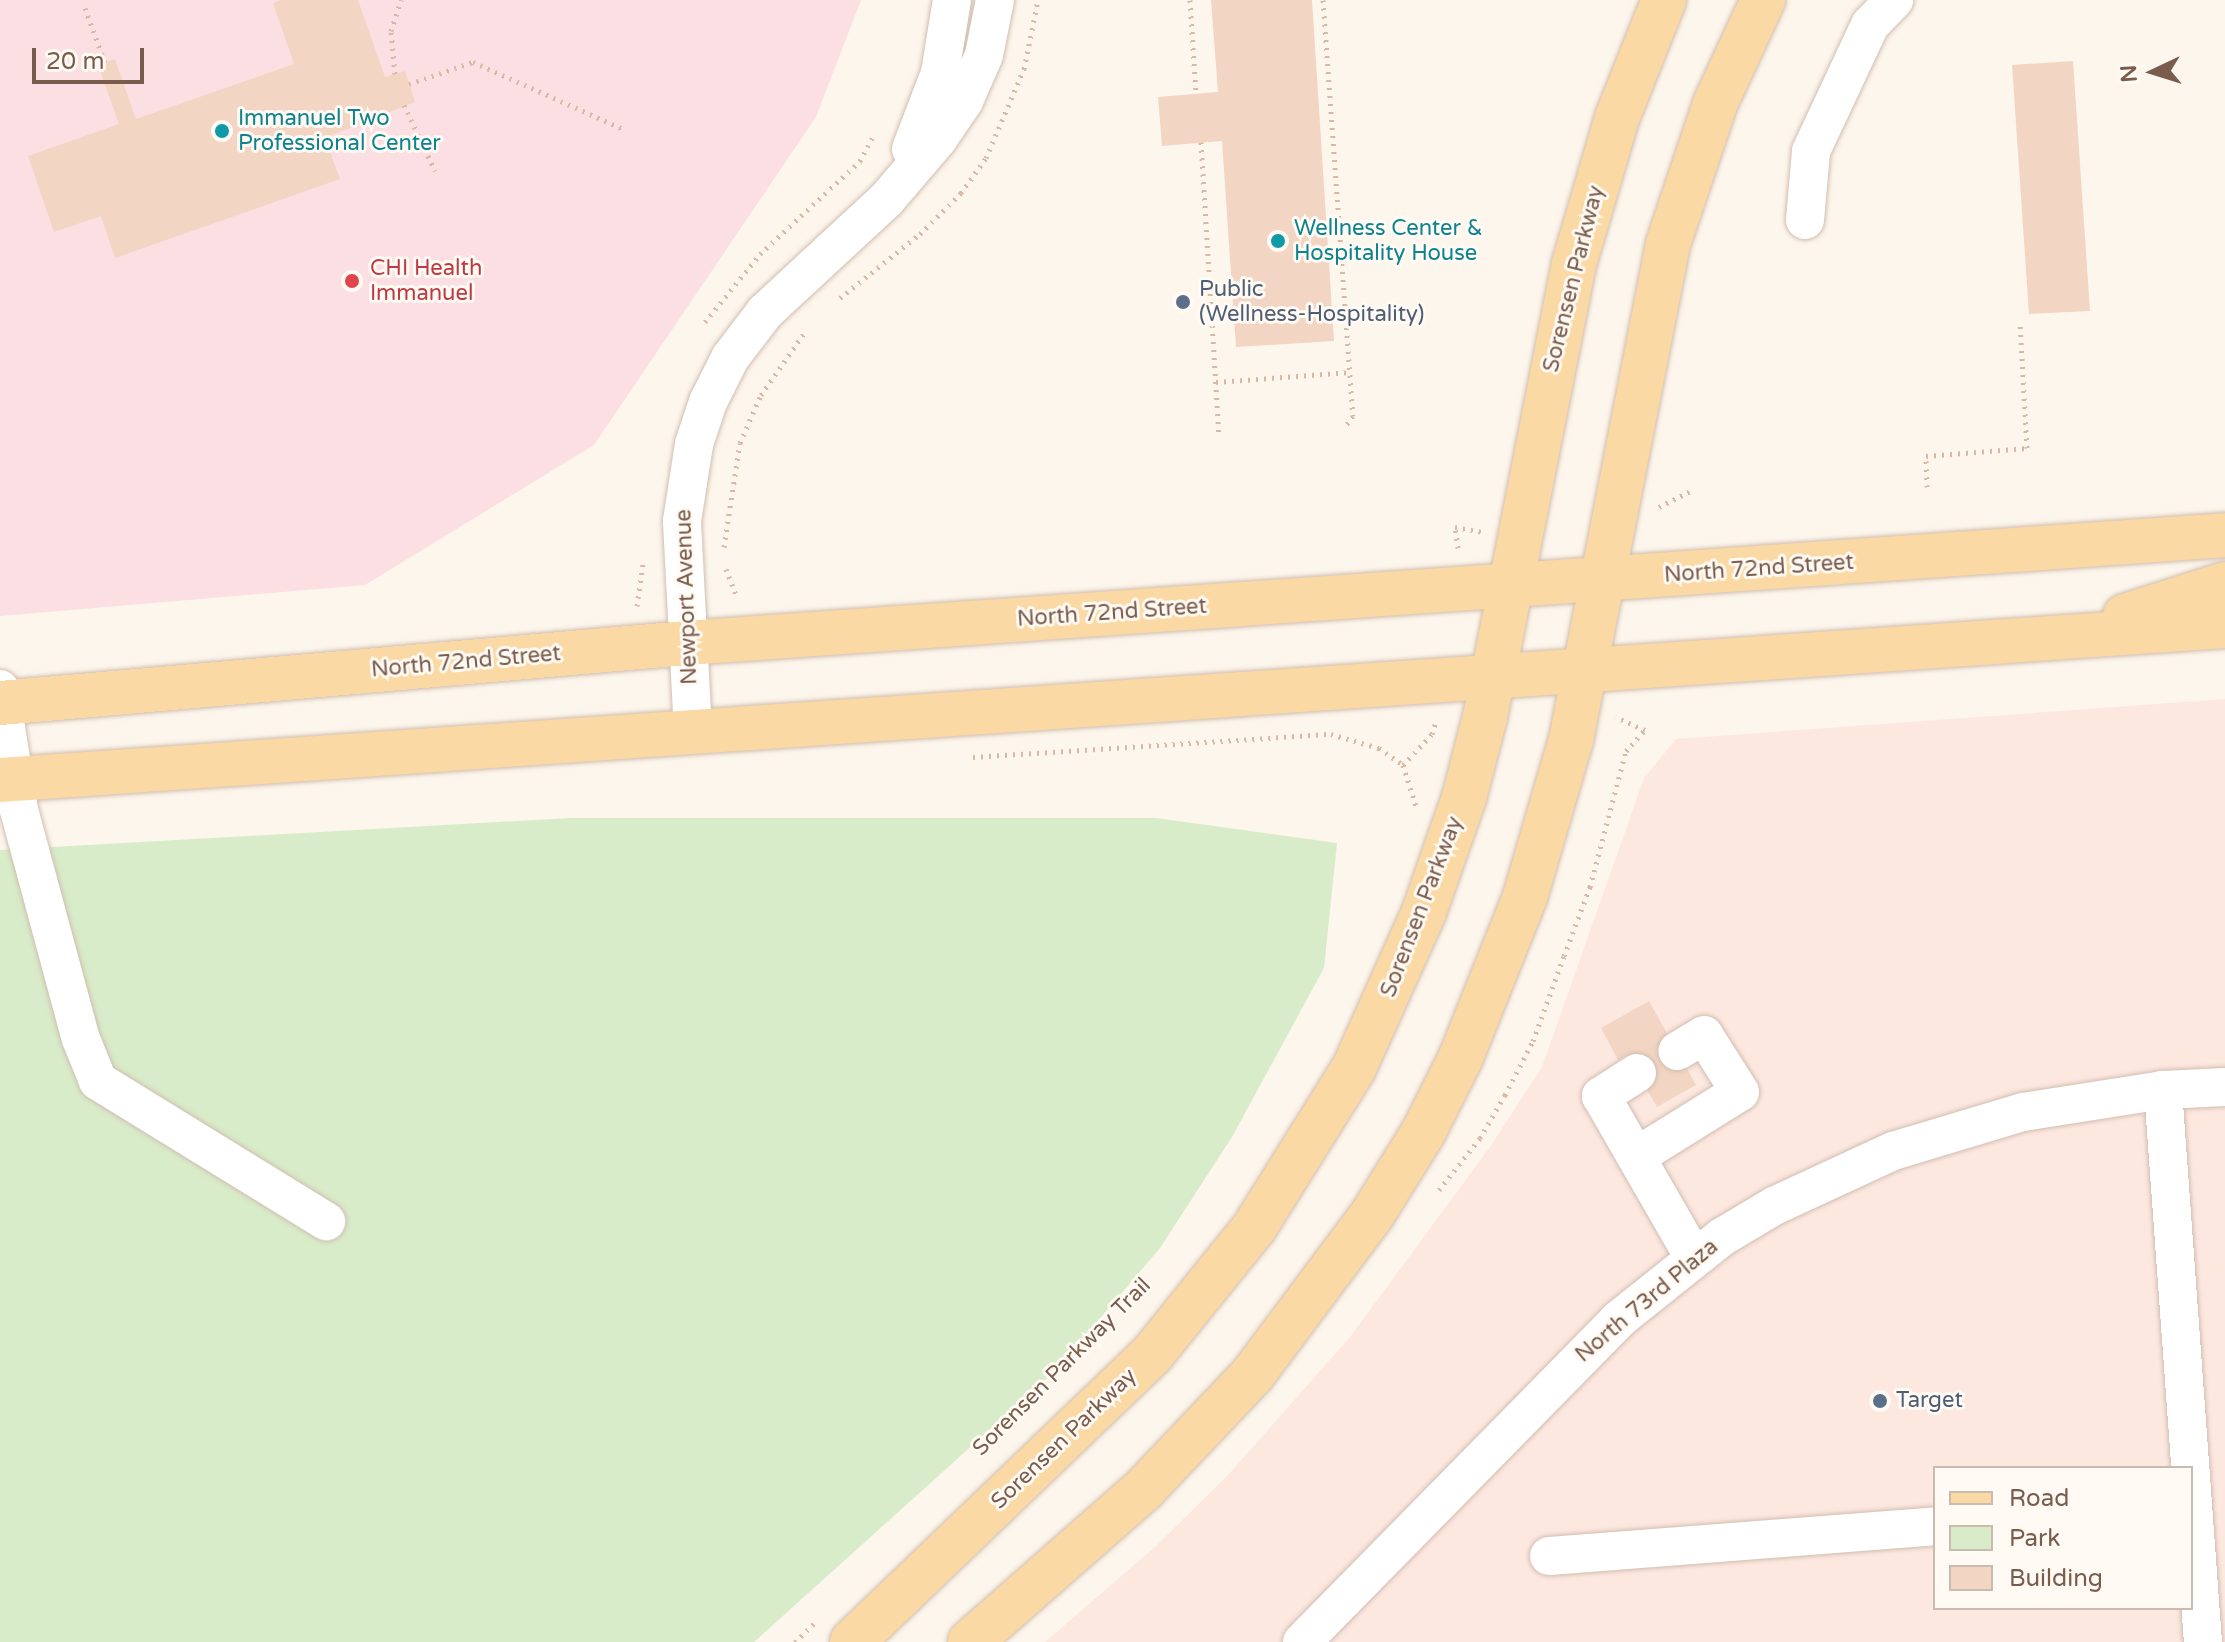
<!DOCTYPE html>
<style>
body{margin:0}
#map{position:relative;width:2225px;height:1642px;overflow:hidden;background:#fdf6ec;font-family:"Varela Round",sans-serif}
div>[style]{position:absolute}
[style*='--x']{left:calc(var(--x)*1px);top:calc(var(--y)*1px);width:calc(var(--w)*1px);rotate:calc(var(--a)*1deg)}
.commercial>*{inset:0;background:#fde8e0}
.medical>*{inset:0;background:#fbdfe3}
.green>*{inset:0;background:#d8ecc9}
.building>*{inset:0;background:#f3d5c3}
.path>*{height:5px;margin-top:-2.5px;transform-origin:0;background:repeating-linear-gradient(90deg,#d9b8a5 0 2px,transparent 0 8px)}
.roads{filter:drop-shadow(0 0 2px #d1beb0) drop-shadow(0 0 2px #d1beb0)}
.minor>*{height:38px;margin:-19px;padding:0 19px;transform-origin:19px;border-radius:19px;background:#fff}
.major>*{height:44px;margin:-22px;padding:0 22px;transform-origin:22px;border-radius:22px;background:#fbd9a5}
.dots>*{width:22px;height:22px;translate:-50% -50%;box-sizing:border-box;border:4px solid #fffaf3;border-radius:50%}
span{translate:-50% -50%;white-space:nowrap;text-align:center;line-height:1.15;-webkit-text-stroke:6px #fffaf3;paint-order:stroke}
.culture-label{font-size:22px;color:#0d838f}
.left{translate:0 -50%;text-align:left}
.health-label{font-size:22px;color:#be3a42}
.street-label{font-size:22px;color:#7a5c4d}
.service-label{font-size:22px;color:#4e5e75}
.legend{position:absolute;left:1933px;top:1466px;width:260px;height:144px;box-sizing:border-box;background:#fffaf3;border:2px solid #cabbb1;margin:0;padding:10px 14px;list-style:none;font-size:24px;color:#7a5c4d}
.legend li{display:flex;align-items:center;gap:16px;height:40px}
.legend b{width:40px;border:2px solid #cabbb1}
.north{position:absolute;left:2113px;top:32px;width:80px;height:80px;-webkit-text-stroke:6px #fffaf3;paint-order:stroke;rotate:266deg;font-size:22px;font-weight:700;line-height:32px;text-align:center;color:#7a5c4d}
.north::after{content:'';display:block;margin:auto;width:28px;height:36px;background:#7a5c4d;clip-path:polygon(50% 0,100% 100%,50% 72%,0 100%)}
.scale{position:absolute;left:32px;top:48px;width:112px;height:36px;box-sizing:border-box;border:4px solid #7a5c4d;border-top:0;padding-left:10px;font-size:24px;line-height:28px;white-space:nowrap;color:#7a5c4d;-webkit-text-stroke:6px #fffaf3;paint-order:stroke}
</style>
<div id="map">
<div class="commercial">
<i style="clip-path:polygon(evenodd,2225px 699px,2225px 1642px,1045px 1642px,1156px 1546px,1228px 1475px,1350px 1337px,1490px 1147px,1542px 1067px,1644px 778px,1676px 739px,2225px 699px,1935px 1468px,2191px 1468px,2191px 1608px,1935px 1608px,1935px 1468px)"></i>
</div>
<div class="medical">
<i style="clip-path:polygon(0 0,861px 0,816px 117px,594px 445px,365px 585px,0 616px)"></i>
</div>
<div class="green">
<i style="clip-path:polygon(569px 818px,1156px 818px,1337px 843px,1324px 968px,1232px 1137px,1160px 1248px,1057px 1369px,754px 1642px,0 1642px,0 850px)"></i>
</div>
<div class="building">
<i style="clip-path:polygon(282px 0,358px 0,385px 77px,405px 71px,415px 102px,325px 138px,340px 179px,115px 258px,101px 216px,54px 232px,28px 156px,119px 124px,98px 65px,115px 59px,136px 119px,294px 64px,273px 3px)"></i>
<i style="clip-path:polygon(1211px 0,1312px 0,1334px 341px,1236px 347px,1222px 141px,1162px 146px,1158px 97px,1218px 92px)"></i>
<i style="clip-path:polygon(2073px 61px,2090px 311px,2029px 314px,2012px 65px)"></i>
<i style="clip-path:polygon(1649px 1001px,1696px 1085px,1657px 1107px,1627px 1055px,1618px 1060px,1601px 1028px)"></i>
</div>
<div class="path">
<i style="--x:1190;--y:0;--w:94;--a:86.3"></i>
<i style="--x:1323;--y:0;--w:417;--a:85.9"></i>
<i style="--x:1353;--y:416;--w:11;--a:128"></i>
<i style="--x:85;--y:8;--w:59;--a:70"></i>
<i style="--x:395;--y:74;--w:43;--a:-95.3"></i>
<i style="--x:391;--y:31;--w:33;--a:-72"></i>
<i style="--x:409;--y:84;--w:68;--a:-19"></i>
<i style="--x:473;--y:62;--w:167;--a:24"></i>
<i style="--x:404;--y:105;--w:73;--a:64.8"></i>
<i style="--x:1201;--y:142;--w:294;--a:86.5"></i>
<i style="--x:840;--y:298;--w:102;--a:-38.7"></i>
<i style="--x:920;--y:234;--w:58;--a:-45"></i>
<i style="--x:961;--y:193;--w:43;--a:-54.5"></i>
<i style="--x:986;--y:158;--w:97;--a:-66.9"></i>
<i style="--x:1024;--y:69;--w:70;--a:-78.5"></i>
<i style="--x:705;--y:322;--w:87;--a:-51"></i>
<i style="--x:760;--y:254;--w:137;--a:-42.9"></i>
<i style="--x:860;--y:161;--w:26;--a:-62"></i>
<i style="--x:1216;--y:382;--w:135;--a:-4.2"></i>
<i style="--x:1927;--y:487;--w:31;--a:-92"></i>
<i style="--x:1926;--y:456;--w:101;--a:-4.5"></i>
<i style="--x:2027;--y:448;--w:125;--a:-93.2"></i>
<i style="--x:1659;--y:507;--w:38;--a:-27"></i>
<i style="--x:724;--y:547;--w:105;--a:-81.3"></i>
<i style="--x:740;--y:443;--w:52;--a:-66.4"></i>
<i style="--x:761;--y:395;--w:80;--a:-55.1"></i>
<i style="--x:1458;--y:548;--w:21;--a:-98"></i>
<i style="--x:1455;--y:527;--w:28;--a:10"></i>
<i style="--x:726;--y:569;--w:30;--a:69"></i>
<i style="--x:637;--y:606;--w:42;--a:-81.9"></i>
<i style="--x:973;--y:757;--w:359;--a:-3.7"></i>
<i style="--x:1331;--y:734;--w:50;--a:16.3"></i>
<i style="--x:1379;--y:748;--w:29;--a:35"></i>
<i style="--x:1403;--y:765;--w:43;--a:72.4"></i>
<i style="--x:1403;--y:765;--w:42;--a:-46.9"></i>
<i style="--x:1432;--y:734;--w:13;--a:-72"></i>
<i style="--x:1439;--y:1190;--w:66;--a:-51.7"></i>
<i style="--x:1480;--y:1138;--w:50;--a:-59.8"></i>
<i style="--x:1505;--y:1095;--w:61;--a:-62.6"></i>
<i style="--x:1533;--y:1041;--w:90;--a:-70"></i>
<i style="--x:1564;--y:956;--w:74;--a:-69.4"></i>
<i style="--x:1590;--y:887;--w:141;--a:-75.2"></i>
<i style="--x:1626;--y:751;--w:28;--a:-48"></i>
<i style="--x:1645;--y:730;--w:32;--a:-156"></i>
<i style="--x:795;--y:1642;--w:28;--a:-44"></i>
</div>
<div class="roads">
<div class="minor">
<i style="--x:911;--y:149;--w:81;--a:-69.1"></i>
<i style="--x:940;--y:73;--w:74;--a:-80.7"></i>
<i style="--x:1805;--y:220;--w:69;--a:-85"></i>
<i style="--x:1811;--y:151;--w:139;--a:-64.9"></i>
<i style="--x:1870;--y:25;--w:35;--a:-46"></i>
<i style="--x:0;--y:689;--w:122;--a:81.1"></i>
<i style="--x:19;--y:810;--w:237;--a:74.9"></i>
<i style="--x:81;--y:1039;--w:45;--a:68"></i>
<i style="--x:98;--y:1081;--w:268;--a:31.6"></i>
<i style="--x:693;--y:732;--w:211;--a:-93"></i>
<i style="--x:682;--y:521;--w:78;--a:-81.1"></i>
<i style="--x:694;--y:444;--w:44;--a:-71.6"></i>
<i style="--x:708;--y:402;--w:49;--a:-63.4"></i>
<i style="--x:730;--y:358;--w:58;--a:-52.7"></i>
<i style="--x:765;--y:312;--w:166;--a:-42.8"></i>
<i style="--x:887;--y:199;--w:79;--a:-49.6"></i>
<i style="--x:938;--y:139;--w:46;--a:-55.6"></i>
<i style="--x:964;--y:101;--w:50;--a:-66.5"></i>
<i style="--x:984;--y:55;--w:56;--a:-78.7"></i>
<i style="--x:1637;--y:1073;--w:43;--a:147.4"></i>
<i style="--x:1601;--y:1096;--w:187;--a:60.1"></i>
<i style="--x:2163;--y:1090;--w:553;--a:85.86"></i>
<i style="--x:1637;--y:1156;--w:121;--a:-31.9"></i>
<i style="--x:1740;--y:1092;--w:67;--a:-122.3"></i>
<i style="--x:1704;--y:1035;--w:31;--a:149"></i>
<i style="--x:1549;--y:1556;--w:387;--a:-4.4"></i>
<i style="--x:1302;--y:1642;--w:451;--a:-45.5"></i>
<i style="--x:1618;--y:1320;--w:133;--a:-38.6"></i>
<i style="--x:1722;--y:1237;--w:61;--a:-30.8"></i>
<i style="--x:1774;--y:1206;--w:131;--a:-24.8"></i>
<i style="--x:1893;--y:1151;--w:136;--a:-16.7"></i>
<i style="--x:2023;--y:1112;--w:142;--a:-8.9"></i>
<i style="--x:2163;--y:1090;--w:62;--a:-2.8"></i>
</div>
<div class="major">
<i style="--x:2125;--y:616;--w:105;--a:-17.7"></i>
<i style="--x:0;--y:703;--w:689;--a:-5"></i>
<i style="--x:686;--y:643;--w:1543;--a:-4.01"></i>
<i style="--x:0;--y:780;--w:2230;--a:-3.96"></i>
<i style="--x:852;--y:1642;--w:417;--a:-43.8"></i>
<i style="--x:1153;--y:1353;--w:161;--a:-51.1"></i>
<i style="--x:1254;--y:1228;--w:189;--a:-58"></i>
<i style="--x:1354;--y:1068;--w:171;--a:-65.8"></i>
<i style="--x:1424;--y:912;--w:121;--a:-70.7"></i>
<i style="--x:1464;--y:798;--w:84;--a:-75.5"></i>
<i style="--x:1485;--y:717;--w:462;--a:-78.9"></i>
<i style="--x:1574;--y:264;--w:152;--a:-73.6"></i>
<i style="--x:1617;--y:118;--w:127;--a:-68.3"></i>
<i style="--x:970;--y:1642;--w:232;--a:-41.3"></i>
<i style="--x:1144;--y:1489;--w:158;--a:-46.5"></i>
<i style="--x:1253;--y:1374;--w:199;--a:-53.2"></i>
<i style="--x:1372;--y:1215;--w:99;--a:-58.2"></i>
<i style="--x:1424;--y:1131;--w:83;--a:-63.4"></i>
<i style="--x:1461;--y:1057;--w:172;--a:-68.2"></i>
<i style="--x:1525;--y:897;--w:164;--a:-73.7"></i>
<i style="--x:1571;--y:740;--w:505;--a:-78.93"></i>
<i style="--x:1668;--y:244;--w:148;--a:-71.4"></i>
<i style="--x:1715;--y:104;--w:115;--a:-65.2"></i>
</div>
</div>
<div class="dots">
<i style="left:222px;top:131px;background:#0f9aa8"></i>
<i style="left:1278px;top:241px;background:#0f9aa8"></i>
<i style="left:352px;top:281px;background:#e0444e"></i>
<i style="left:1183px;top:302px;background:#5c6f8a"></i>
<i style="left:1880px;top:1401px;background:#5c6f8a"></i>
</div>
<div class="culture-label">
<span class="left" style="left:238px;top:131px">Immanuel Two<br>Professional Center</span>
<span class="left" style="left:1294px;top:241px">Wellness Center &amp;<br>Hospitality House</span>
</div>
<div class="health-label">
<span class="left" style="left:370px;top:281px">CHI Health<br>Immanuel</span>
</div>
<div class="street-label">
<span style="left:1574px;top:279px;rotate:-76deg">Sorensen Parkway</span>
<span style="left:1759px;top:569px;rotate:-4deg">North 72nd Street</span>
<span style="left:687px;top:597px;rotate:-92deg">Newport Avenue</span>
<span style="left:1112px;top:613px;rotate:-4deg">North 72nd Street</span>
<span style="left:466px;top:662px;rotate:-5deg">North 72nd Street</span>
<span style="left:1422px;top:907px;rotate:-69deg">Sorensen Parkway</span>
<span style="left:1647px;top:1301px;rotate:-40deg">North 73rd Plaza</span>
<span style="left:1062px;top:1367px;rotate:-45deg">Sorensen Parkway Trail</span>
<span style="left:1064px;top:1439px;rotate:-44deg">Sorensen Parkway</span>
</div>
<div class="service-label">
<span class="left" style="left:1199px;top:302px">Public<br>(Wellness-Hospitality)</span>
<span class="left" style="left:1896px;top:1401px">Target</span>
</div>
<ul class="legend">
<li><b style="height:10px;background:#fbd9a5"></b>Road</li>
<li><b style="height:22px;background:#d8ecc9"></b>Park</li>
<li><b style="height:22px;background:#f3d5c3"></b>Building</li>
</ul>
<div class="north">N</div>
<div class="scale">20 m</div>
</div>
